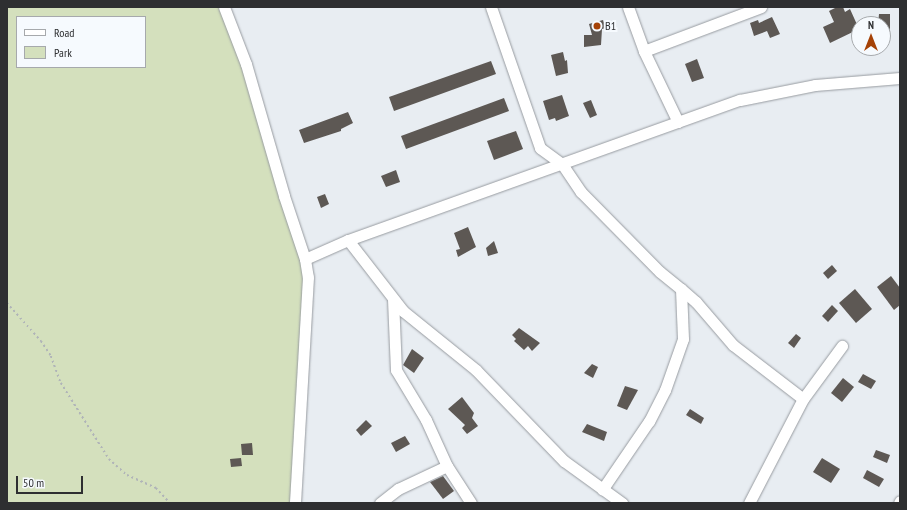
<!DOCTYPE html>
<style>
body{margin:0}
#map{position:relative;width:907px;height:510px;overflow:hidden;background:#e8edf2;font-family:"PT Sans Narrow",sans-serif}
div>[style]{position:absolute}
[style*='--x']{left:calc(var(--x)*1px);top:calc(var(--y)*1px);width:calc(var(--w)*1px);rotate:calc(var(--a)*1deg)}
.green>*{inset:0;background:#d4e0bd}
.building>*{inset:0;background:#5d5854}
.path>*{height:1.5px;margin-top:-0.75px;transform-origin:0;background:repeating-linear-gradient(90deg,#b0b4b8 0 2px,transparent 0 5px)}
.roads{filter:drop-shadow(0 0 1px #979ba0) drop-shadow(0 0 1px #979ba0)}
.minor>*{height:11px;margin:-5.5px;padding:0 5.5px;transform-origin:5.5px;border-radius:5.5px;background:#fff}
.dots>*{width:11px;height:11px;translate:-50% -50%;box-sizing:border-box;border:2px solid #f6fafe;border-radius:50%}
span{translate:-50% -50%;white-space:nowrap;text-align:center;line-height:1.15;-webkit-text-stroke:4px #f6fafe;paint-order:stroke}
.poi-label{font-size:12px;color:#2e2f31}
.left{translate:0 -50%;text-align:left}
.frame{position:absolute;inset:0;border:8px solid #2e2f31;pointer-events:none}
.legend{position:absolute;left:16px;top:16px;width:130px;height:52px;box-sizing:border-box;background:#f6fafe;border:1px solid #a6a9ac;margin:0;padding:5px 7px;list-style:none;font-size:12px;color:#2e2f31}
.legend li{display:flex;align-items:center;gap:8px;height:20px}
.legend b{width:20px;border:1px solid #a6a9ac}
.north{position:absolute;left:851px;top:16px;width:40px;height:40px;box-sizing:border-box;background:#f6fafe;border:1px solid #a6a9ac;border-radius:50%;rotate:0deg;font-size:11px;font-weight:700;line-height:16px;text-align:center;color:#2e2f31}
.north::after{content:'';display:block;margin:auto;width:14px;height:18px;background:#a54207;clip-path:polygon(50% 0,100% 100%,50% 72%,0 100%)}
.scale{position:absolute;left:16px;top:476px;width:67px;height:18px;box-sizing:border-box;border:2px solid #2e2f31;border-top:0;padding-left:5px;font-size:12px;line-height:14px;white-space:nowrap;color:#2e2f31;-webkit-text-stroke:3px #f6fafe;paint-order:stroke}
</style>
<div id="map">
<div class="green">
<i style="clip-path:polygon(evenodd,7px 7px,224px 7px,305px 259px,295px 503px,7px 503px,7px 7px,17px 17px,145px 17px,145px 67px,17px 67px,17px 17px)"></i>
</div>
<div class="building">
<i style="clip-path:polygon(837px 7px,843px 7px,845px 12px,850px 9px,859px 29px,830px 43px,823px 27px,834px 22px,829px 11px)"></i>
<i style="clip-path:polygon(879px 14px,890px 14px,890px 32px,883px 31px,883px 24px,878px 24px)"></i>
<i style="clip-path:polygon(772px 17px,780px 34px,770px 38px,767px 31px,754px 36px,750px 23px,758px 20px,759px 23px)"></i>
<i style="clip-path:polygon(603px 20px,606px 28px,602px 29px,601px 45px,584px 47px,584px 35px,592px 35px,589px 24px)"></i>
<i style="clip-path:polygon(563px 52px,565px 61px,567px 60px,568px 73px,556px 76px,551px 55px)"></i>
<i style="clip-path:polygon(697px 59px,704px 78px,692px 82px,685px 64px)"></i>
<i style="clip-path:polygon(491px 61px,496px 74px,394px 111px,389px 97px)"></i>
<i style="clip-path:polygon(562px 95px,569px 116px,556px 121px,555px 118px,549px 120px,543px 101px)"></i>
<i style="clip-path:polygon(504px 98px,509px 111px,406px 149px,401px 136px)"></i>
<i style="clip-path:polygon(591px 100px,597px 115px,590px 118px,583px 103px)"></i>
<i style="clip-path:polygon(348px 112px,353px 123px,341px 129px,341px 131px,304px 143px,299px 130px)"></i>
<i style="clip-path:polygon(516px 131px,523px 149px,494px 160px,487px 141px)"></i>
<i style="clip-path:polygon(396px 170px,400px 182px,386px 187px,381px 176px)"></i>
<i style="clip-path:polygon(325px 194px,329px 204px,321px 208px,317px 197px)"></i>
<i style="clip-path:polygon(468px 227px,476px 247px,458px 257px,456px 250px,460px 249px,454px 233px)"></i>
<i style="clip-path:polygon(494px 241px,498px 253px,488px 256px,486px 248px)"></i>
<i style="clip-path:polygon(832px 265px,837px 271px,828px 279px,823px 273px)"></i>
<i style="clip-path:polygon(891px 276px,900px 288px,900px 305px,894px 310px,877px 287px)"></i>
<i style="clip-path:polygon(855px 289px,872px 309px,856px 323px,839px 303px)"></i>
<i style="clip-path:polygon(832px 305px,838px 311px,828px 322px,822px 316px)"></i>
<i style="clip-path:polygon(519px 328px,540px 343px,532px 351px,528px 346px,524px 350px,514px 341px,516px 339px,512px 335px)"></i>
<i style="clip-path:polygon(796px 334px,801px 338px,794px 348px,788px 343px)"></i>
<i style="clip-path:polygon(412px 349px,424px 358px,414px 373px,403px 365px)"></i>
<i style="clip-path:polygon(592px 364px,598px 367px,593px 378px,584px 373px)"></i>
<i style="clip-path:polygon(863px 374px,876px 381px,871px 389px,858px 382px)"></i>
<i style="clip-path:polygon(843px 378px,854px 387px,842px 402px,831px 393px)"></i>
<i style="clip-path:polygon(625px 386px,638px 390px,627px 410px,617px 406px)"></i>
<i style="clip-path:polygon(462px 397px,474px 413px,472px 418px,478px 426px,467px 434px,462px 428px,465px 425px,448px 409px)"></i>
<i style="clip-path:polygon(690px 409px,704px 418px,701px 424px,686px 415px)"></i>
<i style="clip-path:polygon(366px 420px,372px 426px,361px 436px,356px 430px)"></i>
<i style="clip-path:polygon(587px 424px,607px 432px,604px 441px,582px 432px)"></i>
<i style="clip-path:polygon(405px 436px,410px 444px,396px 452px,391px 443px)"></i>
<i style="clip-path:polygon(252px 443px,253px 455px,242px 455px,241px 444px)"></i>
<i style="clip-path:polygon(876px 450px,890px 455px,887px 463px,873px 457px)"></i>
<i style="clip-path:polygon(241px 458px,242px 466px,231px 467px,230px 459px)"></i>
<i style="clip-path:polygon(822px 458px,840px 469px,831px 483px,813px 472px)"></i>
<i style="clip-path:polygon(867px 470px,884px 479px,879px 487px,863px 478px)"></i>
<i style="clip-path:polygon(443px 476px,454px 491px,443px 499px,430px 482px)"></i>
</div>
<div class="path">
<i style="--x:7;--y:303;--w:51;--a:48.2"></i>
<i style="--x:41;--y:341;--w:18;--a:56"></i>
<i style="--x:51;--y:356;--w:29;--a:70"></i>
<i style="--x:61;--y:383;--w:90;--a:57.7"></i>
<i style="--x:109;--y:459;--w:24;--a:42"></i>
<i style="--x:127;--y:475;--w:32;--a:24"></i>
<i style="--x:156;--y:488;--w:21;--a:47"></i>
</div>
<div class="roads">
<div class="minor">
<i style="--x:224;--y:7;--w:61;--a:68.9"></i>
<i style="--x:246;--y:64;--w:137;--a:73.9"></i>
<i style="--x:284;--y:196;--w:66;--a:71.6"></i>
<i style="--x:305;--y:259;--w:18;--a:81"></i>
<i style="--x:308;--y:277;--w:226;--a:93.3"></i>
<i style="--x:491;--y:7;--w:149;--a:70.8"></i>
<i style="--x:540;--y:148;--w:27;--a:36"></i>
<i style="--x:562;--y:164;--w:34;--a:56"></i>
<i style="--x:581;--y:192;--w:112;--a:45.4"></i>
<i style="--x:660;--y:272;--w:27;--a:39"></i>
<i style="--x:681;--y:289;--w:50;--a:87.7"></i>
<i style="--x:683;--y:339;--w:54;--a:109.4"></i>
<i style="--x:665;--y:390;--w:35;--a:117"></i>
<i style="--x:649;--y:421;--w:83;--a:124.3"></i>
<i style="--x:628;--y:7;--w:47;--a:70"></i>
<i style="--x:678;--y:122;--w:79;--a:-115.6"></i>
<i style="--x:644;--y:51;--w:125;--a:-20.6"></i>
<i style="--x:348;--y:240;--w:90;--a:52.2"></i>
<i style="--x:403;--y:311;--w:94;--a:38.9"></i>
<i style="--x:476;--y:370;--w:127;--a:46"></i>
<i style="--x:564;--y:461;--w:72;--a:35.9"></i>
<i style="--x:305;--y:259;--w:47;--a:-23.8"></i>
<i style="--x:348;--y:240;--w:416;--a:-19.7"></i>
<i style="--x:740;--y:100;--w:76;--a:-11.3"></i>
<i style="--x:815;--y:85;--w:85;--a:-4.7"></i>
<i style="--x:681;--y:289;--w:20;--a:41"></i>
<i style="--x:696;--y:302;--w:57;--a:49.3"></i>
<i style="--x:733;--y:345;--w:88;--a:37.6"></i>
<i style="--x:393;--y:299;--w:71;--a:87.6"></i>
<i style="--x:396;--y:370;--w:58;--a:59"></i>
<i style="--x:426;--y:420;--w:51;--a:65.5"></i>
<i style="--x:447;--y:466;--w:44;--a:57"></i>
<i style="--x:380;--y:503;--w:23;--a:-38"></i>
<i style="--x:398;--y:489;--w:54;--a:-25.1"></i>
<i style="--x:749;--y:503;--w:117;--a:-62.6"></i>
<i style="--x:803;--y:399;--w:66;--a:-53.7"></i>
<i style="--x:899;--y:503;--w:2;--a:-63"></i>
</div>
</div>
<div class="dots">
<i style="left:597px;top:26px;background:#a54207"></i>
</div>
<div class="poi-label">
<span class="left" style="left:605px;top:26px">B1</span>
</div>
<div class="frame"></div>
<ul class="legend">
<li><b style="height:5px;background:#fff"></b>Road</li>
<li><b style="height:11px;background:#d4e0bd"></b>Park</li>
</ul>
<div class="north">N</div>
<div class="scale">50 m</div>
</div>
